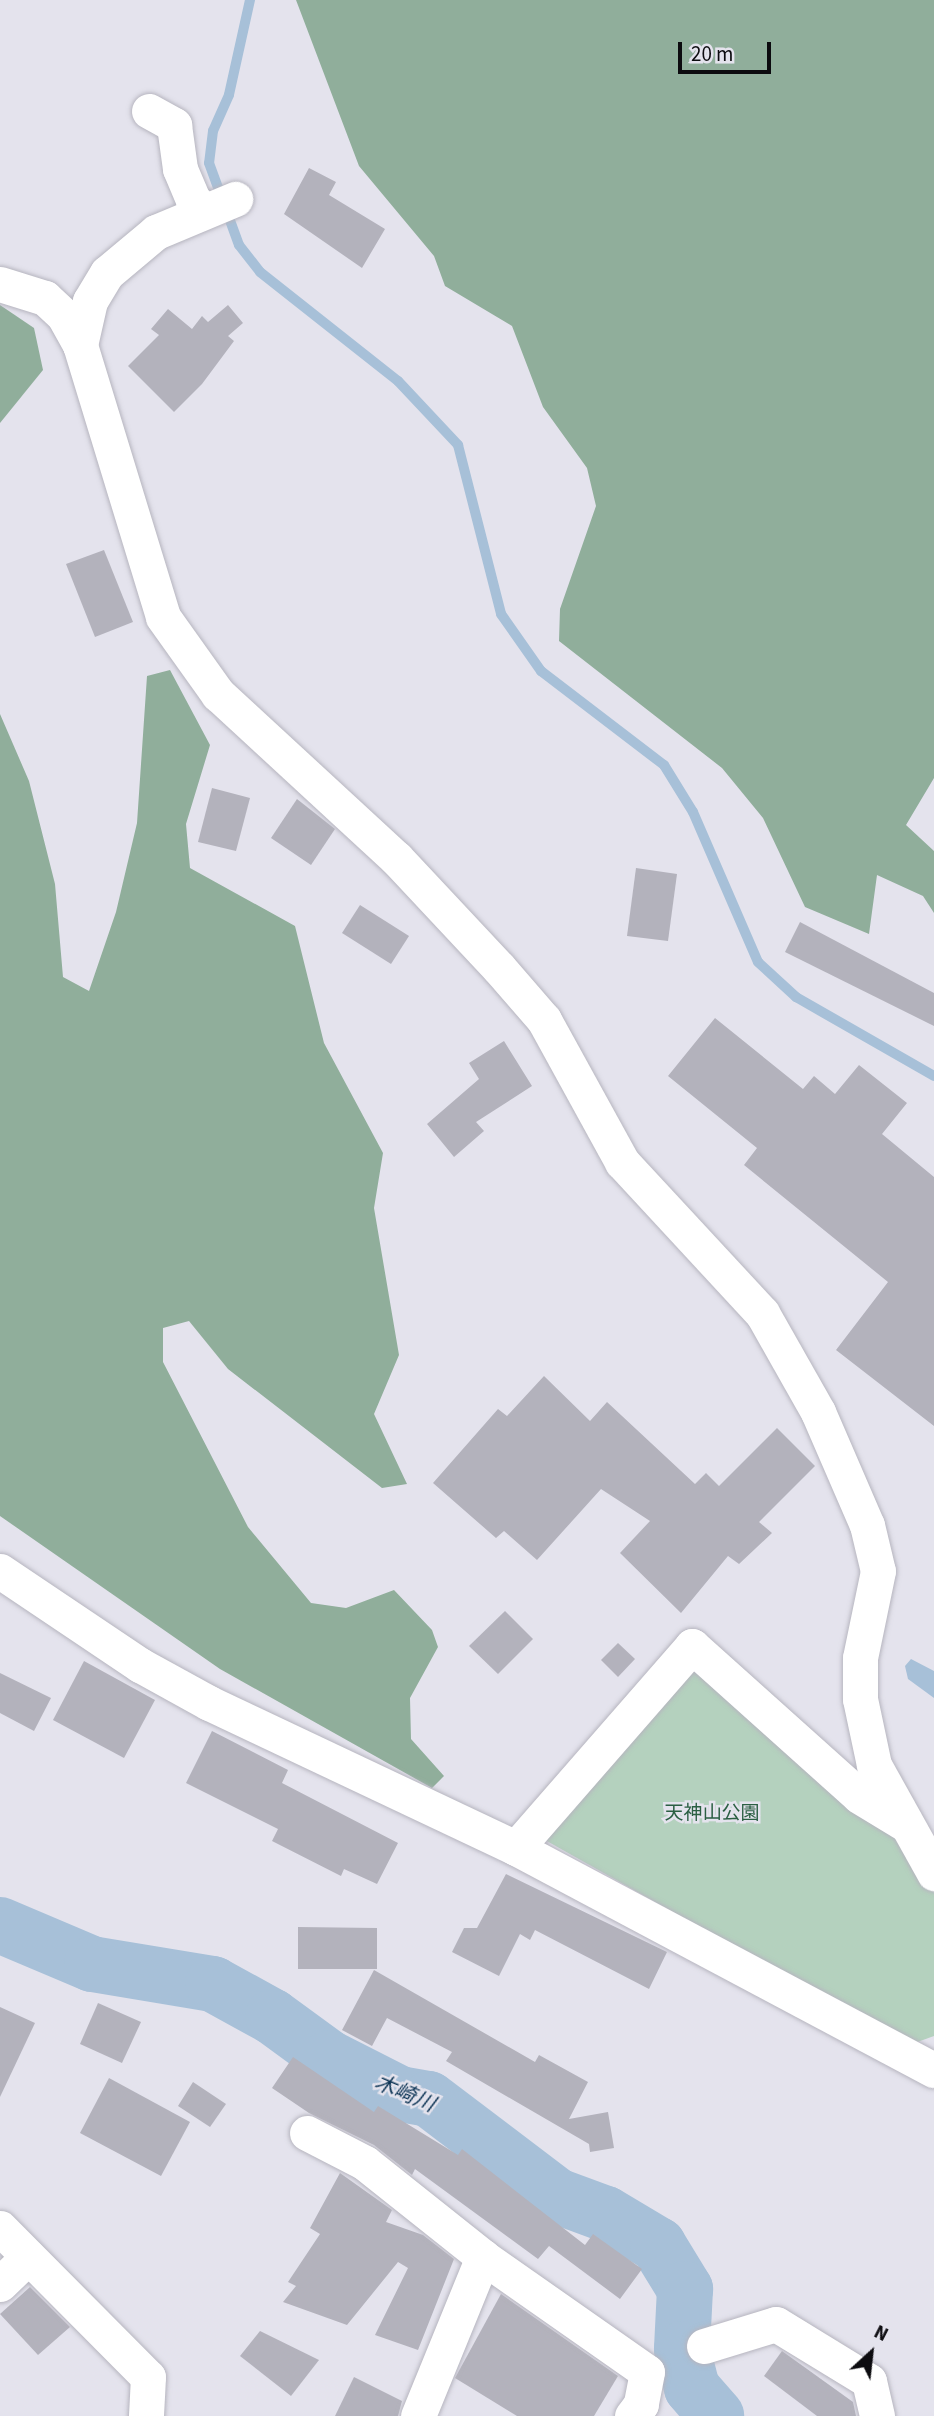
<!DOCTYPE html>
<meta charset="utf-8">
<style>
body{margin:0}
#map{position:relative;width:934px;height:2416px;overflow:hidden;background:#e4e3ed;font-family:"Source Sans 3","Noto Sans JP",sans-serif}
div>[style]{position:absolute}
[style*='--x']{left:calc(var(--x)*1px);top:calc(var(--y)*1px);width:calc(var(--w)*1px);rotate:calc(var(--a)*1deg)}
.green>*{inset:0;background:#b4d1be}
.forest>*{inset:0;background:#90ae9b}
.water>*{inset:0;background:#a7c0d8}
.stream>*{height:10px;margin:-5px;padding:0 5px;transform-origin:5px;border-radius:5px;background:#a7c0d8}
.river>*{height:56px;margin:-28px;padding:0 28px;transform-origin:28px;border-radius:28px;background:#a7c0d8}
.building>*{inset:0;background:#b3b2bc}
.roads{filter:drop-shadow(0 0 2px #b6b5bf) drop-shadow(0 0 2px #b6b5bf)}
.minor>*{height:35px;margin:-17.5px;padding:0 17.5px;transform-origin:17.5px;border-radius:17.5px;background:#fff}
span{translate:-50% -50%;white-space:nowrap;text-align:center;line-height:1.15;-webkit-text-stroke:5px #e4e3ed;paint-order:stroke}
.park-label{font-size:19px;color:#2b5f43}
.water-label{font-size:21px;color:#0e3556;font-style:italic}
.north{position:absolute;left:836px;top:2318px;width:70px;height:70px;-webkit-text-stroke:5px #e4e3ed;paint-order:stroke;rotate:27deg;font-size:19px;font-weight:700;line-height:28px;text-align:center;color:#0c0b0f}
.north::after{content:'';display:block;margin:auto;width:24px;height:32px;background:#0c0b0f;clip-path:polygon(50% 0,100% 100%,50% 72%,0 100%)}
.scale{position:absolute;left:678px;top:42px;width:93px;height:32px;box-sizing:border-box;border:4px solid #0c0b0f;border-top:0;padding-left:9px;font-size:21px;line-height:24px;white-space:nowrap;color:#0c0b0f;-webkit-text-stroke:5px #e4e3ed;paint-order:stroke}
</style>
<div id="map">
<div class="green">
<i style="clip-path:polygon(693px 1661px,897px 1831px,934px 1893px,934px 2036px,909px 2045px,545px 1840px)"></i>
</div>
<div class="forest">
<i style="clip-path:polygon(296px 0,934px 0,934px 778px,906px 825px,934px 851px,934px 913px,923px 896px,877px 875px,869px 934px,805px 907px,763px 818px,722px 768px,559px 641px,560px 609px,596px 506px,587px 468px,543px 407px,512px 326px,445px 286px,434px 256px,359px 166px)"></i>
<i style="clip-path:polygon(0 305px,34px 328px,43px 370px,0 423px)"></i>
<i style="clip-path:polygon(170px 670px,210px 745px,186px 824px,190px 868px,295px 926px,324px 1043px,383px 1153px,374px 1208px,399px 1355px,374px 1414px,407px 1484px,382px 1488px,228px 1369px,189px 1321px,163px 1328px,163px 1362px,248px 1527px,311px 1603px,346px 1608px,394px 1590px,432px 1630px,438px 1647px,410px 1698px,411px 1739px,444px 1776px,432px 1788px,220px 1669px,0 1516px,0 714px,29px 781px,55px 884px,63px 977px,89px 991px,116px 912px,137px 823px,147px 676px)"></i>
</div>
<div class="water">
<i style="clip-path:polygon(911px 1659px,934px 1671px,934px 1698px,908px 1679px,905px 1666px)"></i>
</div>
<div class="stream">
<i style="--x:250;--y:0;--w:97;--a:102.5"></i>
<i style="--x:229;--y:95;--w:39;--a:114"></i>
<i style="--x:213;--y:131;--w:32;--a:97"></i>
<i style="--x:209;--y:163;--w:87;--a:69.9"></i>
<i style="--x:239;--y:245;--w:34;--a:52"></i>
<i style="--x:260;--y:272;--w:176;--a:38.3"></i>
<i style="--x:398;--y:381;--w:88;--a:46.8"></i>
<i style="--x:458;--y:445;--w:174;--a:75.7"></i>
<i style="--x:501;--y:614;--w:70;--a:54.9"></i>
<i style="--x:541;--y:671;--w:155;--a:37.4"></i>
<i style="--x:664;--y:765;--w:55;--a:58.3"></i>
<i style="--x:693;--y:812;--w:163;--a:66.6"></i>
<i style="--x:758;--y:962;--w:52;--a:42.6"></i>
<i style="--x:796;--y:997;--w:159;--a:29.8"></i>
</div>
<div class="river">
<i style="--x:0;--y:1925;--w:100;--a:23"></i>
<i style="--x:92;--y:1964;--w:123;--a:9.4"></i>
<i style="--x:213;--y:1984;--w:68;--a:28.8"></i>
<i style="--x:273;--y:2017;--w:69;--a:36.2"></i>
<i style="--x:329;--y:2058;--w:80;--a:26.9"></i>
<i style="--x:400;--y:2094;--w:29;--a:10"></i>
<i style="--x:429;--y:2099;--w:161;--a:37.2"></i>
<i style="--x:557;--y:2196;--w:52;--a:20.2"></i>
<i style="--x:606;--y:2214;--w:61;--a:30.8"></i>
<i style="--x:658;--y:2245;--w:52;--a:58.5"></i>
<i style="--x:685;--y:2289;--w:60;--a:92.9"></i>
<i style="--x:682;--y:2349;--w:40;--a:75.6"></i>
<i style="--x:692;--y:2388;--w:37;--a:49"></i>
</div>
<div class="building">
<i style="clip-path:polygon(309px 168px,336px 182px,329px 195px,385px 229px,362px 268px,284px 214px)"></i>
<i style="clip-path:polygon(228px 305px,243px 323px,228px 336px,234px 341px,202px 384px,174px 412px,128px 366px,159px 335px,151px 329px,168px 309px,192px 329px,202px 316px,208px 322px)"></i>
<i style="clip-path:polygon(104px 550px,133px 622px,95px 637px,66px 564px)"></i>
<i style="clip-path:polygon(212px 788px,250px 798px,236px 851px,198px 842px)"></i>
<i style="clip-path:polygon(297px 799px,335px 829px,311px 865px,271px 838px)"></i>
<i style="clip-path:polygon(636px 868px,677px 874px,668px 941px,627px 936px)"></i>
<i style="clip-path:polygon(360px 905px,409px 936px,391px 964px,342px 933px)"></i>
<i style="clip-path:polygon(800px 922px,934px 993px,934px 1026px,785px 952px)"></i>
<i style="clip-path:polygon(715px 1018px,803px 1089px,814px 1076px,835px 1094px,859px 1065px,907px 1103px,882px 1134px,934px 1177px,934px 1426px,836px 1350px,888px 1282px,744px 1165px,757px 1148px,668px 1076px)"></i>
<i style="clip-path:polygon(504px 1041px,532px 1086px,476px 1122px,484px 1131px,454px 1157px,427px 1124px,479px 1079px,469px 1063px)"></i>
<i style="clip-path:polygon(544px 1376px,590px 1421px,607px 1402px,695px 1484px,706px 1473px,719px 1486px,777px 1428px,815px 1466px,759px 1522px,772px 1533px,739px 1564px,728px 1556px,681px 1613px,620px 1553px,650px 1521px,601px 1489px,537px 1560px,504px 1531px,496px 1538px,433px 1483px,498px 1409px,507px 1416px)"></i>
<i style="clip-path:polygon(505px 1611px,533px 1639px,498px 1674px,469px 1646px)"></i>
<i style="clip-path:polygon(618px 1643px,635px 1659px,618px 1677px,601px 1660px)"></i>
<i style="clip-path:polygon(84px 1661px,155px 1700px,124px 1758px,53px 1720px)"></i>
<i style="clip-path:polygon(0 1673px,51px 1698px,34px 1731px,0 1713px)"></i>
<i style="clip-path:polygon(212px 1731px,288px 1770px,282px 1783px,398px 1843px,377px 1884px,344px 1869px,341px 1876px,272px 1841px,278px 1829px,186px 1783px)"></i>
<i style="clip-path:polygon(506px 1874px,667px 1952px,649px 1989px,535px 1930px,530px 1940px,520px 1934px,499px 1976px,452px 1952px,464px 1928px,477px 1928px)"></i>
<i style="clip-path:polygon(298px 1927px,377px 1928px,377px 1969px,298px 1969px)"></i>
<i style="clip-path:polygon(374px 1970px,535px 2062px,539px 2055px,588px 2082px,569px 2119px,608px 2112px,614px 2148px,590px 2152px,589px 2144px,446px 2061px,452px 2052px,387px 2018px,372px 2046px,342px 2030px)"></i>
<i style="clip-path:polygon(98px 2003px,141px 2022px,122px 2063px,80px 2044px)"></i>
<i style="clip-path:polygon(0 2007px,35px 2023px,0 2097px)"></i>
<i style="clip-path:polygon(293px 2057px,374px 2112px,378px 2106px,458px 2155px,462px 2149px,585px 2245px,593px 2234px,642px 2269px,620px 2299px,549px 2246px,538px 2259px,415px 2169px,412px 2175px,374px 2145px,309px 2113px,272px 2088px)"></i>
<i style="clip-path:polygon(109px 2078px,190px 2122px,161px 2176px,80px 2133px)"></i>
<i style="clip-path:polygon(193px 2082px,226px 2104px,210px 2127px,178px 2106px)"></i>
<i style="clip-path:polygon(340px 2173px,392px 2210px,386px 2222px,423px 2235px,454px 2259px,418px 2350px,375px 2335px,408px 2268px,398px 2262px,347px 2325px,283px 2302px,296px 2286px,288px 2282px,320px 2234px,310px 2228px)"></i>
<i style="clip-path:polygon(30px 2287px,70px 2327px,38px 2355px,0 2314px)"></i>
<i style="clip-path:polygon(501px 2294px,618px 2376px,594px 2416px,517px 2416px,455px 2378px)"></i>
<i style="clip-path:polygon(260px 2331px,319px 2360px,291px 2396px,240px 2356px)"></i>
<i style="clip-path:polygon(782px 2351px,853px 2402px,856px 2416px,817px 2416px,764px 2376px)"></i>
<i style="clip-path:polygon(354px 2377px,402px 2401px,398px 2416px,335px 2416px)"></i>
</div>
<div class="roads">
<div class="minor">
<i style="--x:149;--y:111;--w:29;--a:29"></i>
<i style="--x:174;--y:125;--w:44;--a:82.2"></i>
<i style="--x:180;--y:169;--w:34;--a:67"></i>
<i style="--x:193;--y:200;--w:13;--a:42"></i>
<i style="--x:0;--y:284;--w:47;--a:17.3"></i>
<i style="--x:45;--y:298;--w:26;--a:43"></i>
<i style="--x:64;--y:316;--w:33;--a:61"></i>
<i style="--x:80;--y:345;--w:284;--a:73"></i>
<i style="--x:163;--y:617;--w:95;--a:54.5"></i>
<i style="--x:218;--y:694;--w:242;--a:42.7"></i>
<i style="--x:396;--y:858;--w:151;--a:46.9"></i>
<i style="--x:499;--y:968;--w:69;--a:49.1"></i>
<i style="--x:544;--y:1020;--w:162;--a:61.2"></i>
<i style="--x:622;--y:1162;--w:206;--a:47.2"></i>
<i style="--x:762;--y:1313;--w:114;--a:60.5"></i>
<i style="--x:818;--y:1412;--w:123;--a:66.6"></i>
<i style="--x:867;--y:1525;--w:47;--a:76.6"></i>
<i style="--x:878;--y:1571;--w:89;--a:101.7"></i>
<i style="--x:860;--y:1658;--w:41;--a:90"></i>
<i style="--x:860;--y:1699;--w:67;--a:78"></i>
<i style="--x:874;--y:1765;--w:124;--a:60.9"></i>
<i style="--x:80;--y:345;--w:45;--a:-77.2"></i>
<i style="--x:90;--y:301;--w:33;--a:-59"></i>
<i style="--x:107;--y:273;--w:64;--a:-39.9"></i>
<i style="--x:156;--y:232;--w:86;--a:-22.7"></i>
<i style="--x:0;--y:1571;--w:169;--a:33.9"></i>
<i style="--x:140;--y:1665;--w:79;--a:28.8"></i>
<i style="--x:209;--y:1703;--w:340;--a:25.3"></i>
<i style="--x:516;--y:1848;--w:473;--a:28"></i>
<i style="--x:516;--y:1848;--w:268;--a:-48.9"></i>
<i style="--x:692;--y:1646;--w:224;--a:41.9"></i>
<i style="--x:859;--y:1796;--w:54;--a:31.3"></i>
<i style="--x:307;--y:2133;--w:65;--a:27.3"></i>
<i style="--x:365;--y:2163;--w:151;--a:38.5"></i>
<i style="--x:483;--y:2257;--w:200;--a:35"></i>
<i style="--x:647;--y:2372;--w:33;--a:101"></i>
<i style="--x:641;--y:2404;--w:15;--a:127"></i>
<i style="--x:0;--y:2228;--w:210;--a:45.2"></i>
<i style="--x:148;--y:2377;--w:39;--a:93"></i>
<i style="--x:0;--y:2284;--w:39;--a:-44"></i>
<i style="--x:704;--y:2346;--w:75;--a:-17"></i>
<i style="--x:776;--y:2324;--w:109;--a:31.5"></i>
<i style="--x:869;--y:2381;--w:36;--a:77"></i>
<i style="--x:418;--y:2416;--w:172;--a:-67.8"></i>
</div>
</div>
<div class="park-label">
<span style="left:712px;top:1814px">天神山公園</span>
</div>
<div class="water-label">
<span style="left:405px;top:2093px;rotate:23deg">木崎川</span>
</div>
<div class="north">N</div>
<div class="scale">20 m</div>
</div>
